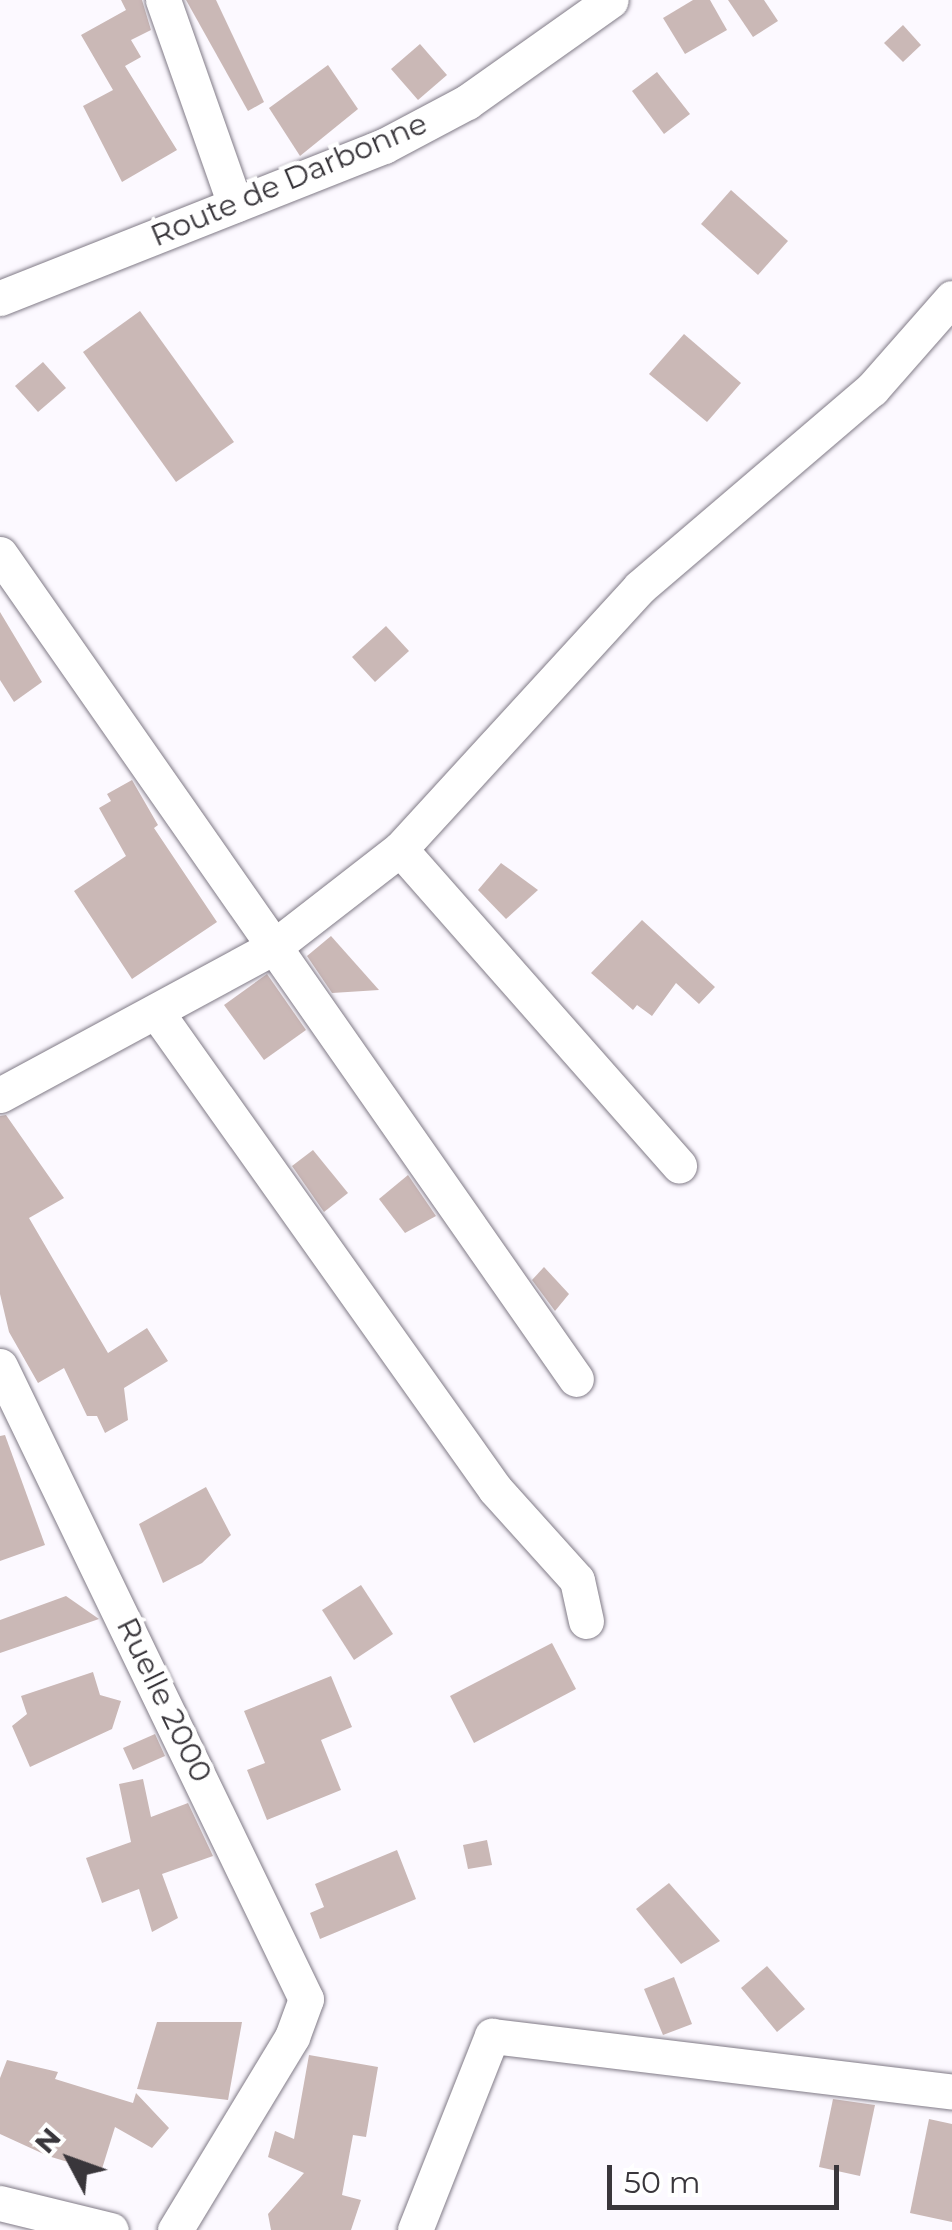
<!DOCTYPE html>
<style>
body{margin:0}
#map{position:relative;width:952px;height:2230px;overflow:hidden;background:#fcf9ff;font-family:Montserrat,sans-serif}
div>[style]{position:absolute}
[style*='--x']{left:calc(var(--x)*1px);top:calc(var(--y)*1px);width:calc(var(--w)*1px);rotate:calc(var(--a)*1deg)}
.building>*{inset:0;background:#cab8b6}
.roads{filter:drop-shadow(0 0 2px #817b87) drop-shadow(0 0 2px #817b87)}
.street>*{height:35px;margin:-17.5px;padding:0 17.5px;transform-origin:17.5px;border-radius:17.5px;background:#fff}
span{translate:-50% -50%;white-space:nowrap;text-align:center;line-height:1.15;-webkit-text-stroke:9px #fff;paint-order:stroke}
.street-label{font-size:30px;color:#39363b}
.north{position:absolute;left:20px;top:2110px;width:100px;height:100px;-webkit-text-stroke:8px #fff;paint-order:stroke;rotate:311deg;font-size:28px;font-weight:700;line-height:40px;text-align:center;color:#39363b}
.north::after{content:'';display:block;margin:auto;width:35px;height:45px;background:#39363b;clip-path:polygon(50% 0,100% 100%,50% 72%,0 100%)}
.scale{position:absolute;left:607px;top:2165px;width:232px;height:45px;box-sizing:border-box;border:5px solid #39363b;border-top:0;padding-left:12px;font-size:30px;line-height:35px;white-space:nowrap;color:#39363b;-webkit-text-stroke:8px #fff;paint-order:stroke}
</style>
<div id="map">
<div class="building">
<i style="clip-path:polygon(121px 0,142px 0,151px 30px,131px 40px,141px 57px,125px 66px,177px 150px,122px 182px,83px 106px,113px 90px,81px 35px,126px 10px)"></i>
<i style="clip-path:polygon(186px 0,216px 0,264px 102px,248px 111px)"></i>
<i style="clip-path:polygon(693px 0,710px 0,727px 30px,685px 54px,663px 18px)"></i>
<i style="clip-path:polygon(728px 0,764px 0,778px 21px,753px 37px)"></i>
<i style="clip-path:polygon(903px 25px,921px 45px,903px 62px,884px 43px)"></i>
<i style="clip-path:polygon(420px 44px,447px 75px,418px 100px,391px 69px)"></i>
<i style="clip-path:polygon(328px 65px,358px 109px,300px 156px,269px 108px)"></i>
<i style="clip-path:polygon(657px 72px,690px 114px,664px 134px,632px 91px)"></i>
<i style="clip-path:polygon(731px 190px,788px 241px,758px 275px,701px 224px)"></i>
<i style="clip-path:polygon(140px 311px,234px 442px,176px 482px,83px 352px)"></i>
<i style="clip-path:polygon(684px 334px,741px 383px,707px 422px,649px 374px)"></i>
<i style="clip-path:polygon(43px 362px,66px 388px,38px 412px,15px 386px)"></i>
<i style="clip-path:polygon(0 612px,42px 682px,14px 702px,0 680px)"></i>
<i style="clip-path:polygon(386px 626px,409px 651px,375px 682px,352px 657px)"></i>
<i style="clip-path:polygon(132px 780px,158px 825px,154px 828px,217px 922px,132px 979px,74px 891px,126px 856px,99px 808px,111px 801px,107px 794px)"></i>
<i style="clip-path:polygon(501px 863px,538px 890px,506px 919px,478px 890px)"></i>
<i style="clip-path:polygon(642px 920px,715px 987px,699px 1004px,676px 983px,652px 1016px,637px 1005px,633px 1010px,591px 973px)"></i>
<i style="clip-path:polygon(331px 936px,379px 990px,332px 993px,307px 956px)"></i>
<i style="clip-path:polygon(267px 974px,306px 1030px,264px 1060px,224px 1005px)"></i>
<i style="clip-path:polygon(6px 1115px,64px 1198px,29px 1218px,108px 1353px,147px 1328px,168px 1361px,124px 1388px,128px 1420px,105px 1433px,97px 1416px,87px 1416px,64px 1368px,38px 1383px,9px 1332px,0 1294px,0 1116px)"></i>
<i style="clip-path:polygon(313px 1150px,348px 1193px,324px 1212px,292px 1166px)"></i>
<i style="clip-path:polygon(408px 1175px,436px 1216px,405px 1233px,379px 1199px)"></i>
<i style="clip-path:polygon(544px 1267px,569px 1294px,555px 1311px,532px 1280px)"></i>
<i style="clip-path:polygon(5px 1435px,45px 1545px,0 1561px,0 1436px)"></i>
<i style="clip-path:polygon(206px 1487px,231px 1535px,202px 1563px,163px 1583px,139px 1524px)"></i>
<i style="clip-path:polygon(361px 1585px,393px 1634px,354px 1660px,322px 1610px)"></i>
<i style="clip-path:polygon(66px 1596px,99px 1619px,0 1653px,0 1620px)"></i>
<i style="clip-path:polygon(552px 1643px,576px 1689px,474px 1743px,450px 1696px)"></i>
<i style="clip-path:polygon(93px 1672px,100px 1695px,121px 1701px,112px 1729px,30px 1767px,12px 1726px,27px 1714px,21px 1696px)"></i>
<i style="clip-path:polygon(331px 1676px,352px 1727px,321px 1740px,341px 1790px,267px 1820px,247px 1770px,265px 1763px,244px 1711px)"></i>
<i style="clip-path:polygon(155px 1734px,165px 1756px,133px 1770px,123px 1748px)"></i>
<i style="clip-path:polygon(143px 1779px,151px 1817px,188px 1803px,213px 1856px,162px 1874px,178px 1918px,152px 1932px,139px 1889px,102px 1903px,86px 1858px,131px 1842px,119px 1784px)"></i>
<i style="clip-path:polygon(487px 1840px,492px 1865px,468px 1869px,463px 1845px)"></i>
<i style="clip-path:polygon(397px 1850px,416px 1899px,320px 1939px,310px 1913px,324px 1907px,315px 1884px)"></i>
<i style="clip-path:polygon(669px 1883px,720px 1941px,681px 1964px,636px 1909px)"></i>
<i style="clip-path:polygon(767px 1966px,805px 2009px,777px 2032px,741px 1988px)"></i>
<i style="clip-path:polygon(674px 1977px,692px 2024px,663px 2035px,644px 1989px)"></i>
<i style="clip-path:polygon(157px 2022px,242px 2022px,228px 2100px,137px 2089px)"></i>
<i style="clip-path:polygon(309px 2055px,378px 2067px,366px 2137px,353px 2135px,342px 2195px,361px 2200px,351px 2230px,271px 2230px,268px 2214px,304px 2173px,268px 2157px,275px 2131px,294px 2139px)"></i>
<i style="clip-path:polygon(7px 2060px,58px 2072px,55px 2079px,133px 2103px,136px 2093px,169px 2128px,152px 2148px,115px 2127px,101px 2172px,48px 2156px,0 2134px,0 2078px)"></i>
<i style="clip-path:polygon(833px 2099px,875px 2105px,860px 2176px,819px 2167px)"></i>
<i style="clip-path:polygon(929px 2119px,952px 2124px,952px 2222px,910px 2213px)"></i>
</div>
<div class="roads">
<div class="street">
<i style="--x:163;--y:0;--w:217;--a:70.6"></i>
<i style="--x:0;--y:298;--w:413;--a:-21.6"></i>
<i style="--x:384;--y:146;--w:94;--a:-27.9"></i>
<i style="--x:467;--y:102;--w:176;--a:-35.3"></i>
<i style="--x:0;--y:554;--w:1006;--a:55.08"></i>
<i style="--x:400;--y:849;--w:422;--a:48.6"></i>
<i style="--x:157;--y:1013;--w:584;--a:54.62"></i>
<i style="--x:495;--y:1489;--w:122;--a:48"></i>
<i style="--x:577;--y:1580;--w:42;--a:77.6"></i>
<i style="--x:0;--y:1095;--w:313;--a:-28.4"></i>
<i style="--x:275;--y:946;--w:158;--a:-37.8"></i>
<i style="--x:400;--y:849;--w:355;--a:-47.5"></i>
<i style="--x:640;--y:587;--w:305;--a:-40.5"></i>
<i style="--x:872;--y:389;--w:121;--a:-48.7"></i>
<i style="--x:0;--y:1366;--w:703;--a:64.2"></i>
<i style="--x:306;--y:1999;--w:40;--a:110.2"></i>
<i style="--x:292;--y:2037;--w:226;--a:121.2"></i>
<i style="--x:0;--y:2203;--w:114;--a:13.7"></i>
<i style="--x:415;--y:2230;--w:209;--a:-68.4"></i>
<i style="--x:492;--y:2036;--w:463;--a:6.9"></i>
</div>
</div>
<div class="street-label">
<span style="left:289px;top:180px;rotate:-23deg">Route de Darbonne</span>
<span style="left:164px;top:1700px;rotate:64deg">Ruelle 2000</span>
</div>
<div class="north">N</div>
<div class="scale">50 m</div>
</div>
